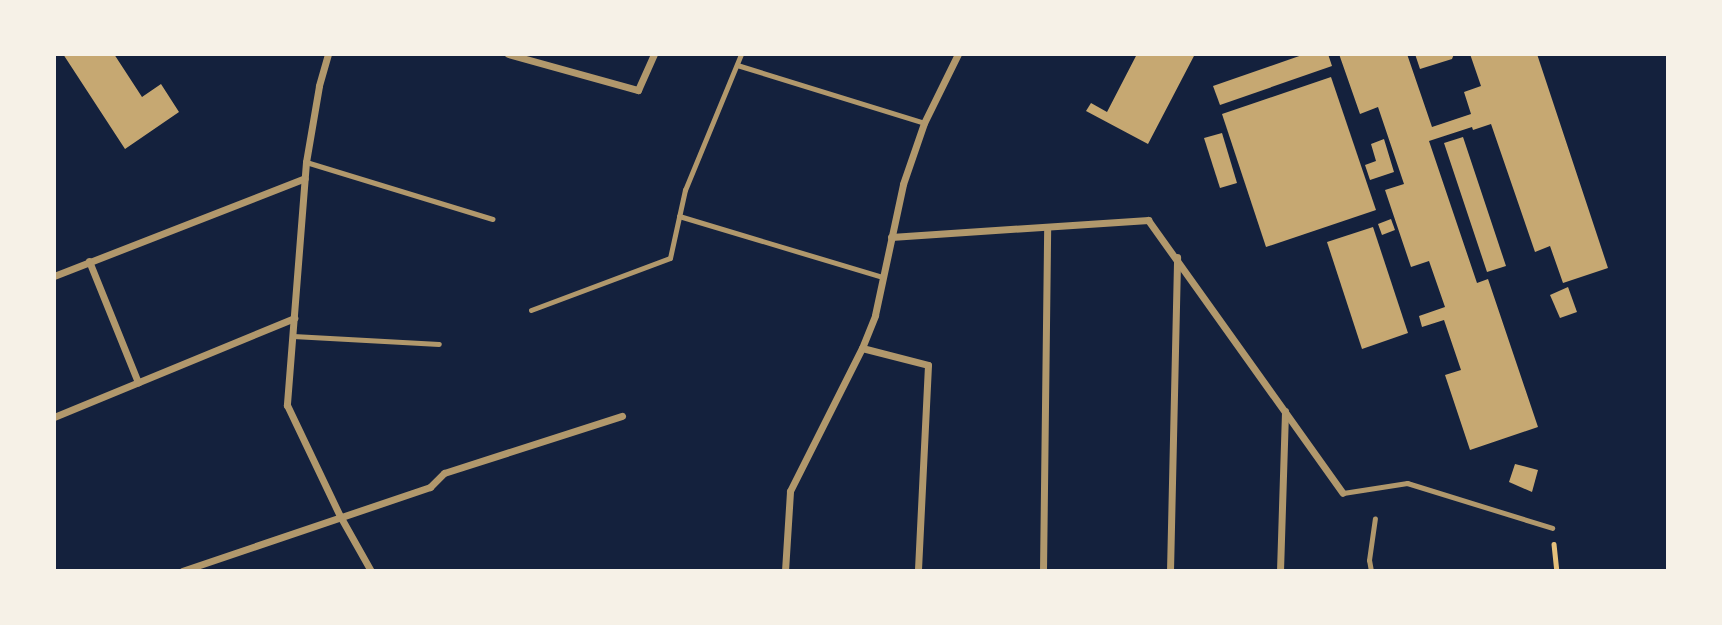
<!DOCTYPE html>
<style>
body{margin:0}
#map{position:relative;width:1722px;height:625px;overflow:hidden;background:#14213d;font-family:"Work Sans",sans-serif}
div>[style]{position:absolute}
[style*='--x']{left:calc(var(--x)*1px);top:calc(var(--y)*1px);width:calc(var(--w)*1px);rotate:calc(var(--a)*1deg)}
.building>*{inset:0;background:#c6a872}
.path>*{height:4.5px;margin:-2.25px;padding:0 2.25px;transform-origin:2.25px;border-radius:2.25px;background:#e5c07b}
.service>*{height:5px;margin:-2.5px;padding:0 2.5px;transform-origin:2.5px;border-radius:2.5px;background:#b1986c}
.minor>*{height:7px;margin:-3.5px;padding:0 3.5px;transform-origin:3.5px;border-radius:3.5px;background:#b1986c}
span{translate:-50% -50%;white-space:nowrap;text-align:center;line-height:1.15;-webkit-text-stroke:6px #f6f1e7;paint-order:stroke}
.frame{position:absolute;inset:0;border:56px solid #f6f1e7;pointer-events:none}
</style>
<div id="map">
<div class="building">
<i style="clip-path:polygon(63px 54px,114px 54px,142px 97px,161px 84px,179px 112px,125px 149px)"></i>
<i style="clip-path:polygon(1137px 54px,1195px 54px,1148px 144px,1086px 111px,1091px 103px,1107px 112px)"></i>
<i style="clip-path:polygon(1305px 54px,1328px 54px,1332px 66px,1220px 105px,1213px 86px)"></i>
<i style="clip-path:polygon(1339px 54px,1407px 54px,1432px 127px,1471px 114px,1464px 92px,1481px 86px,1470px 54px,1537px 54px,1608px 268px,1563px 283px,1550px 246px,1535px 252px,1491px 124px,1473px 130px,1472px 127px,1429px 141px,1477px 283px,1488px 279px,1538px 427px,1470px 450px,1445px 375px,1461px 370px,1444px 320px,1422px 327px,1419px 316px,1445px 307px,1429px 261px,1411px 267px,1385px 190px,1404px 184px,1378px 107px,1360px 114px)"></i>
<i style="clip-path:polygon(1415px 54px,1454px 54px,1452px 59px,1420px 69px)"></i>
<i style="clip-path:polygon(1331px 77px,1376px 210px,1266px 247px,1222px 114px)"></i>
<i style="clip-path:polygon(1222px 133px,1237px 183px,1220px 188px,1204px 138px)"></i>
<i style="clip-path:polygon(1463px 137px,1506px 266px,1487px 272px,1444px 143px)"></i>
<i style="clip-path:polygon(1384px 139px,1394px 172px,1370px 180px,1365px 165px,1376px 161px,1371px 144px)"></i>
<i style="clip-path:polygon(1391px 219px,1395px 230px,1382px 235px,1378px 224px)"></i>
<i style="clip-path:polygon(1373px 227px,1408px 333px,1362px 349px,1327px 242px)"></i>
<i style="clip-path:polygon(1568px 287px,1577px 312px,1560px 318px,1550px 295px)"></i>
<i style="clip-path:polygon(1515px 464px,1538px 470px,1532px 492px,1509px 482px)"></i>
</div>
<div class="path">
<i style="--x:1554;--y:544;--w:27;--a:84"></i>
</div>
<div class="service">
<i style="--x:737;--y:65;--w:196;--a:17.2"></i>
<i style="--x:306;--y:162;--w:195;--a:17"></i>
<i style="--x:679;--y:216;--w:212;--a:16.7"></i>
<i style="--x:531;--y:310;--w:148;--a:-20.5"></i>
<i style="--x:670;--y:258;--w:70;--a:-77.6"></i>
<i style="--x:685;--y:190;--w:147;--a:-67.6"></i>
<i style="--x:293;--y:336;--w:146;--a:3.1"></i>
<i style="--x:1343;--y:493;--w:65;--a:-8.9"></i>
<i style="--x:1407;--y:483;--w:152;--a:17.2"></i>
<i style="--x:1371;--y:571;--w:11;--a:-100"></i>
<i style="--x:1369;--y:560;--w:42;--a:-81.9"></i>
</div>
<div class="minor">
<i style="--x:328;--y:54;--w:33;--a:106"></i>
<i style="--x:319;--y:86;--w:77;--a:99.7"></i>
<i style="--x:306;--y:162;--w:244;--a:94.5"></i>
<i style="--x:287;--y:405;--w:123;--a:64.5"></i>
<i style="--x:340;--y:516;--w:63;--a:60.6"></i>
<i style="--x:508;--y:54;--w:135;--a:15.5"></i>
<i style="--x:638;--y:90;--w:39;--a:-66"></i>
<i style="--x:891;--y:237;--w:258;--a:-3.8"></i>
<i style="--x:1148;--y:220;--w:335;--a:54.5"></i>
<i style="--x:89;--y:261;--w:131;--a:68"></i>
<i style="--x:54;--y:276;--w:269;--a:-21.3"></i>
<i style="--x:862;--y:348;--w:68;--a:14.4"></i>
<i style="--x:928;--y:365;--w:206;--a:92.8"></i>
<i style="--x:54;--y:417;--w:260;--a:-22.4"></i>
<i style="--x:182;--y:571;--w:262;--a:-18.7"></i>
<i style="--x:430;--y:487;--w:20;--a:-45"></i>
<i style="--x:444;--y:473;--w:187;--a:-17.8"></i>
<i style="--x:785;--y:571;--w:80;--a:-86.4"></i>
<i style="--x:790;--y:491;--w:160;--a:-63.3"></i>
<i style="--x:862;--y:348;--w:35;--a:-68"></i>
<i style="--x:875;--y:315;--w:134;--a:-77.9"></i>
<i style="--x:903;--y:184;--w:65;--a:-71"></i>
<i style="--x:924;--y:123;--w:77;--a:-63.8"></i>
<i style="--x:1043;--y:571;--w:344;--a:-89.3"></i>
<i style="--x:1170;--y:571;--w:314;--a:-88.7"></i>
<i style="--x:1280;--y:571;--w:160;--a:-88.2"></i>
</div>
<div class="frame"></div>
</div>
